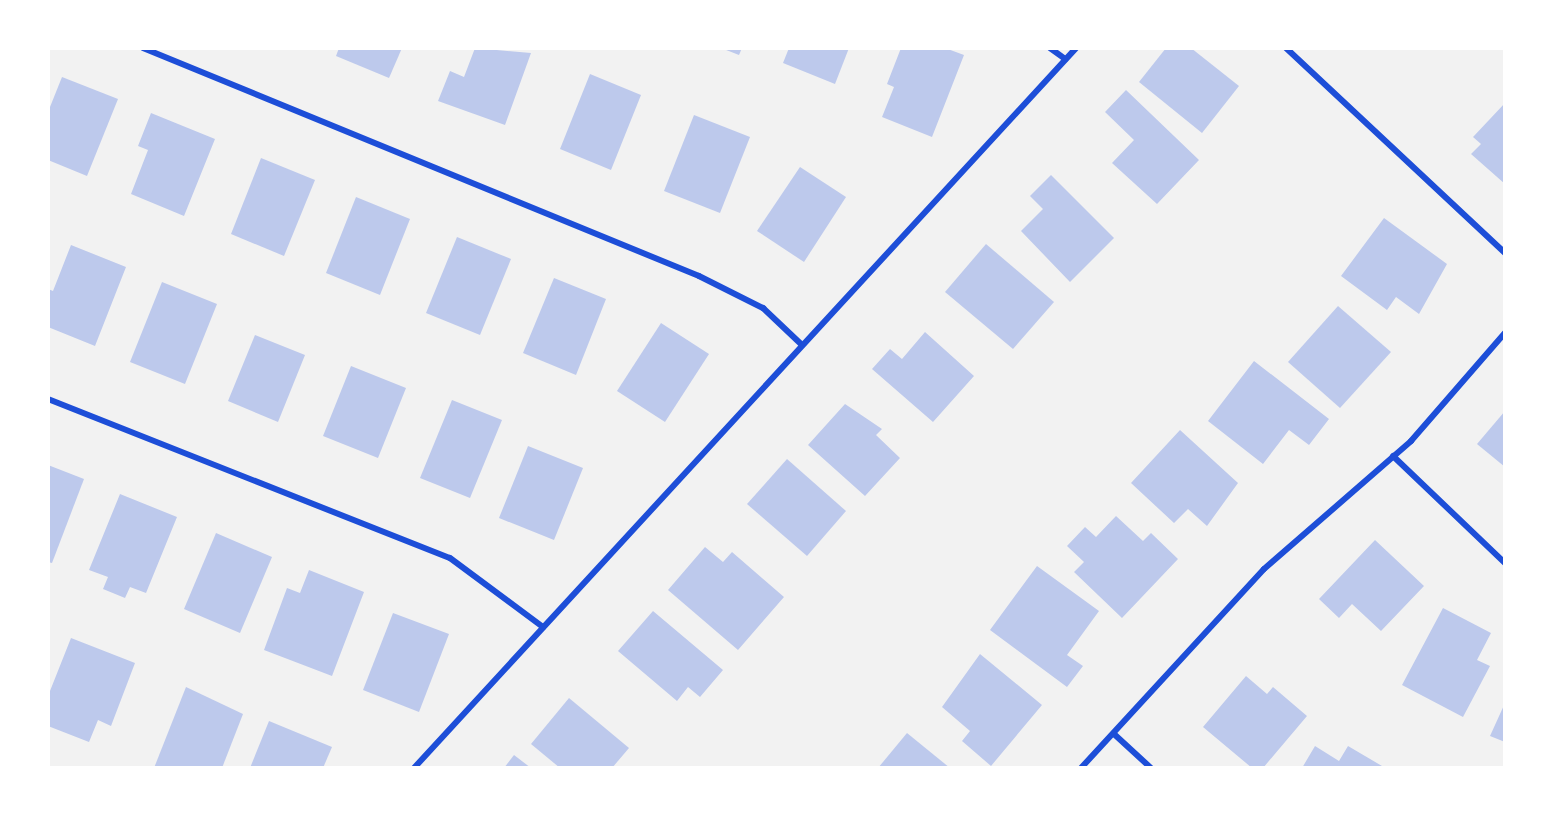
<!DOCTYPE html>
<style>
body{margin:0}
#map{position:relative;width:1553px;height:816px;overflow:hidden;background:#f2f2f2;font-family:Signika,sans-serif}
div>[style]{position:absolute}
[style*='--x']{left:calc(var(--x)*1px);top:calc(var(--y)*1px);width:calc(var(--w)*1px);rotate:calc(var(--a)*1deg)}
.building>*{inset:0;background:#bdc9ec}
.minor>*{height:6px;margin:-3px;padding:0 3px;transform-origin:3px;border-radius:3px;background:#1d4ed8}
span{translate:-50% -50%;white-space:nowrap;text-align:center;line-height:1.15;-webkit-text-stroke:4.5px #fff;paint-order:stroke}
.frame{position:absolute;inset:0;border:50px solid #fff;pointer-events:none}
</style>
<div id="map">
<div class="building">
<i style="clip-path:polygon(339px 48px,402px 48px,389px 78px,336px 56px)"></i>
<i style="clip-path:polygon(475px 48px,531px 53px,505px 125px,438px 101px,450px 71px,464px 77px)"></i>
<i style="clip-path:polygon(721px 48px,742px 48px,739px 55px)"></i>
<i style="clip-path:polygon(789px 48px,849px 48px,835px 84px,783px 63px)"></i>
<i style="clip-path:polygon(901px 48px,945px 48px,964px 55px,932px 137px,882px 117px,894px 87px,887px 84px)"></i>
<i style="clip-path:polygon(1166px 48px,1191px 48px,1239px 86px,1202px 133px,1139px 82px)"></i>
<i style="clip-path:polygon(590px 74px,641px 95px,611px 170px,560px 149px)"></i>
<i style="clip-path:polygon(62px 77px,118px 99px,87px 176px,48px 160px,48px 112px)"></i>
<i style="clip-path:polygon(1126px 90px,1199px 160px,1157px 204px,1112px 163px,1134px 140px,1105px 112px)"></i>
<i style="clip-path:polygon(1505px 103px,1505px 184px,1471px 154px,1481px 144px,1473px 137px)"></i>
<i style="clip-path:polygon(151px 113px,215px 139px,184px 216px,131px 194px,148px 150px,138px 146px)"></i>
<i style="clip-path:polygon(694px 115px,750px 137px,720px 213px,664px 191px)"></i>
<i style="clip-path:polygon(261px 158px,315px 180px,284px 256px,231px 234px)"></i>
<i style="clip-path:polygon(800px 167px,846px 197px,804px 262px,757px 231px)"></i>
<i style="clip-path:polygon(1051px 175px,1114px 238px,1070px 282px,1021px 231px,1043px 209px,1030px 196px)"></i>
<i style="clip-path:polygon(356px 197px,410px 219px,380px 295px,326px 273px)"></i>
<i style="clip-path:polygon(1384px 218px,1447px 264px,1419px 314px,1396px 297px,1387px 310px,1341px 276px)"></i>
<i style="clip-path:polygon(457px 237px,511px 259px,480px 335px,426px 313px)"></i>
<i style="clip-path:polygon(986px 244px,1054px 302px,1013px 349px,945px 292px)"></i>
<i style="clip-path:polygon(71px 245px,126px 267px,95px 346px,48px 327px,48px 289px,53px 291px)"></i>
<i style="clip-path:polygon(554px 278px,606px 299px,576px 375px,523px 353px)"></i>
<i style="clip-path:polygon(162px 282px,217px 304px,185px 384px,130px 362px)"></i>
<i style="clip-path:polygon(1338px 306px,1391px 352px,1340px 408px,1288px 362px)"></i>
<i style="clip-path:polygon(661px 323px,709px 354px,665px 422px,617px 391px)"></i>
<i style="clip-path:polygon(925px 332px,974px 376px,933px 422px,872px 369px,890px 349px,902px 359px)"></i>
<i style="clip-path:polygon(255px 335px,305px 355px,278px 422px,228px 401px)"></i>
<i style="clip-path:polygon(1254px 361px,1329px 419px,1309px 445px,1289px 430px,1263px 464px,1208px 421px)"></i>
<i style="clip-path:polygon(351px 366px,406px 388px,378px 458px,323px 436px)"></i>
<i style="clip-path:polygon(452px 400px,502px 420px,470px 498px,420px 478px)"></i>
<i style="clip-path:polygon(845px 404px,882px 429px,876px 435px,900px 458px,865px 496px,808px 445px)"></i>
<i style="clip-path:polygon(1505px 411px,1505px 467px,1477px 444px)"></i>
<i style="clip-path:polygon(1180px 430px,1238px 483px,1207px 526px,1188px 509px,1174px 523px,1131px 483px)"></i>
<i style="clip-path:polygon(528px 446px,583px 468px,554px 540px,499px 518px)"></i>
<i style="clip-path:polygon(787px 459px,846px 511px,807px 556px,747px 504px)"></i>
<i style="clip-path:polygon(48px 465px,84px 479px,52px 563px,48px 562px)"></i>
<i style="clip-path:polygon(120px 494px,177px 517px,146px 593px,130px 587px,125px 598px,103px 589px,108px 577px,89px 570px)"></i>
<i style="clip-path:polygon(1116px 516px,1143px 541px,1151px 533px,1178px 559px,1122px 618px,1074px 572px,1084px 562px,1067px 546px,1085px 527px,1096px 537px)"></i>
<i style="clip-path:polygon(216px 533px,272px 557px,240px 633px,184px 609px)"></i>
<i style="clip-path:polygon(1375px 540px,1424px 586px,1381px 631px,1352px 604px,1339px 618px,1319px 599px)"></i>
<i style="clip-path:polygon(705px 547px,723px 562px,732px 552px,784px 597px,738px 650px,668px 590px)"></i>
<i style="clip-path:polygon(1037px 566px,1099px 611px,1067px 655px,1083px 666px,1067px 687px,990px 630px)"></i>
<i style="clip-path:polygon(309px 570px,364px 592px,332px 676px,264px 650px,287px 588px,300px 593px)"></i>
<i style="clip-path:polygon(1443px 608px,1491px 633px,1477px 660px,1490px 666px,1463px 717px,1402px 685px)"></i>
<i style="clip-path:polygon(653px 611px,723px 670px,700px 697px,688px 687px,677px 701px,618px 651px)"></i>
<i style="clip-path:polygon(393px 613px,449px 634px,419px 712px,363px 690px)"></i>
<i style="clip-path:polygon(71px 638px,135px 663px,111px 726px,98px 720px,89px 742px,48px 726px,48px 696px)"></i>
<i style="clip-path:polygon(980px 654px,1042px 705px,991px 766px,962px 741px,970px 731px,942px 707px)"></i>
<i style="clip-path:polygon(1246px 676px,1267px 694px,1273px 687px,1307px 716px,1263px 768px,1252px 768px,1203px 727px)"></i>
<i style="clip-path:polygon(186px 687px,243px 714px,222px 768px,154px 768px)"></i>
<i style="clip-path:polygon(569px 698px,629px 748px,612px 768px,560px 768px,531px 744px)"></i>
<i style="clip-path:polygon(1505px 703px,1505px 742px,1490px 736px)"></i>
<i style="clip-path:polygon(269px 721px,332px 747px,323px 768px,250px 768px)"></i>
<i style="clip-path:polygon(907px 733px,950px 768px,878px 768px)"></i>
<i style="clip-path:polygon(1315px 746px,1339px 761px,1348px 746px,1382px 766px,1302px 768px)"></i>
<i style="clip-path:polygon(514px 755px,531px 768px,504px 768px)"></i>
</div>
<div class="minor">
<i style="--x:143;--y:48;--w:601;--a:22.3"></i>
<i style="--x:699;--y:276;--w:72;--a:26.6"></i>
<i style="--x:763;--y:308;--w:52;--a:43.5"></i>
<i style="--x:1050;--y:48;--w:19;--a:36"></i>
<i style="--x:1286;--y:48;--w:300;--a:43.1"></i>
<i style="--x:48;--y:399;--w:432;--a:21.6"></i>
<i style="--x:450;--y:558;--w:116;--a:36.6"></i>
<i style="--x:1393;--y:456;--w:155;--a:43.7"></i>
<i style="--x:1114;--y:734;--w:50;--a:42.6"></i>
<i style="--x:414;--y:768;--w:978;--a:-47.4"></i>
<i style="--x:1081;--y:768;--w:270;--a:-47.4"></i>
<i style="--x:1264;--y:569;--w:195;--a:-41"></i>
<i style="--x:1411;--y:441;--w:143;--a:-49"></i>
</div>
<div class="frame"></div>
</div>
